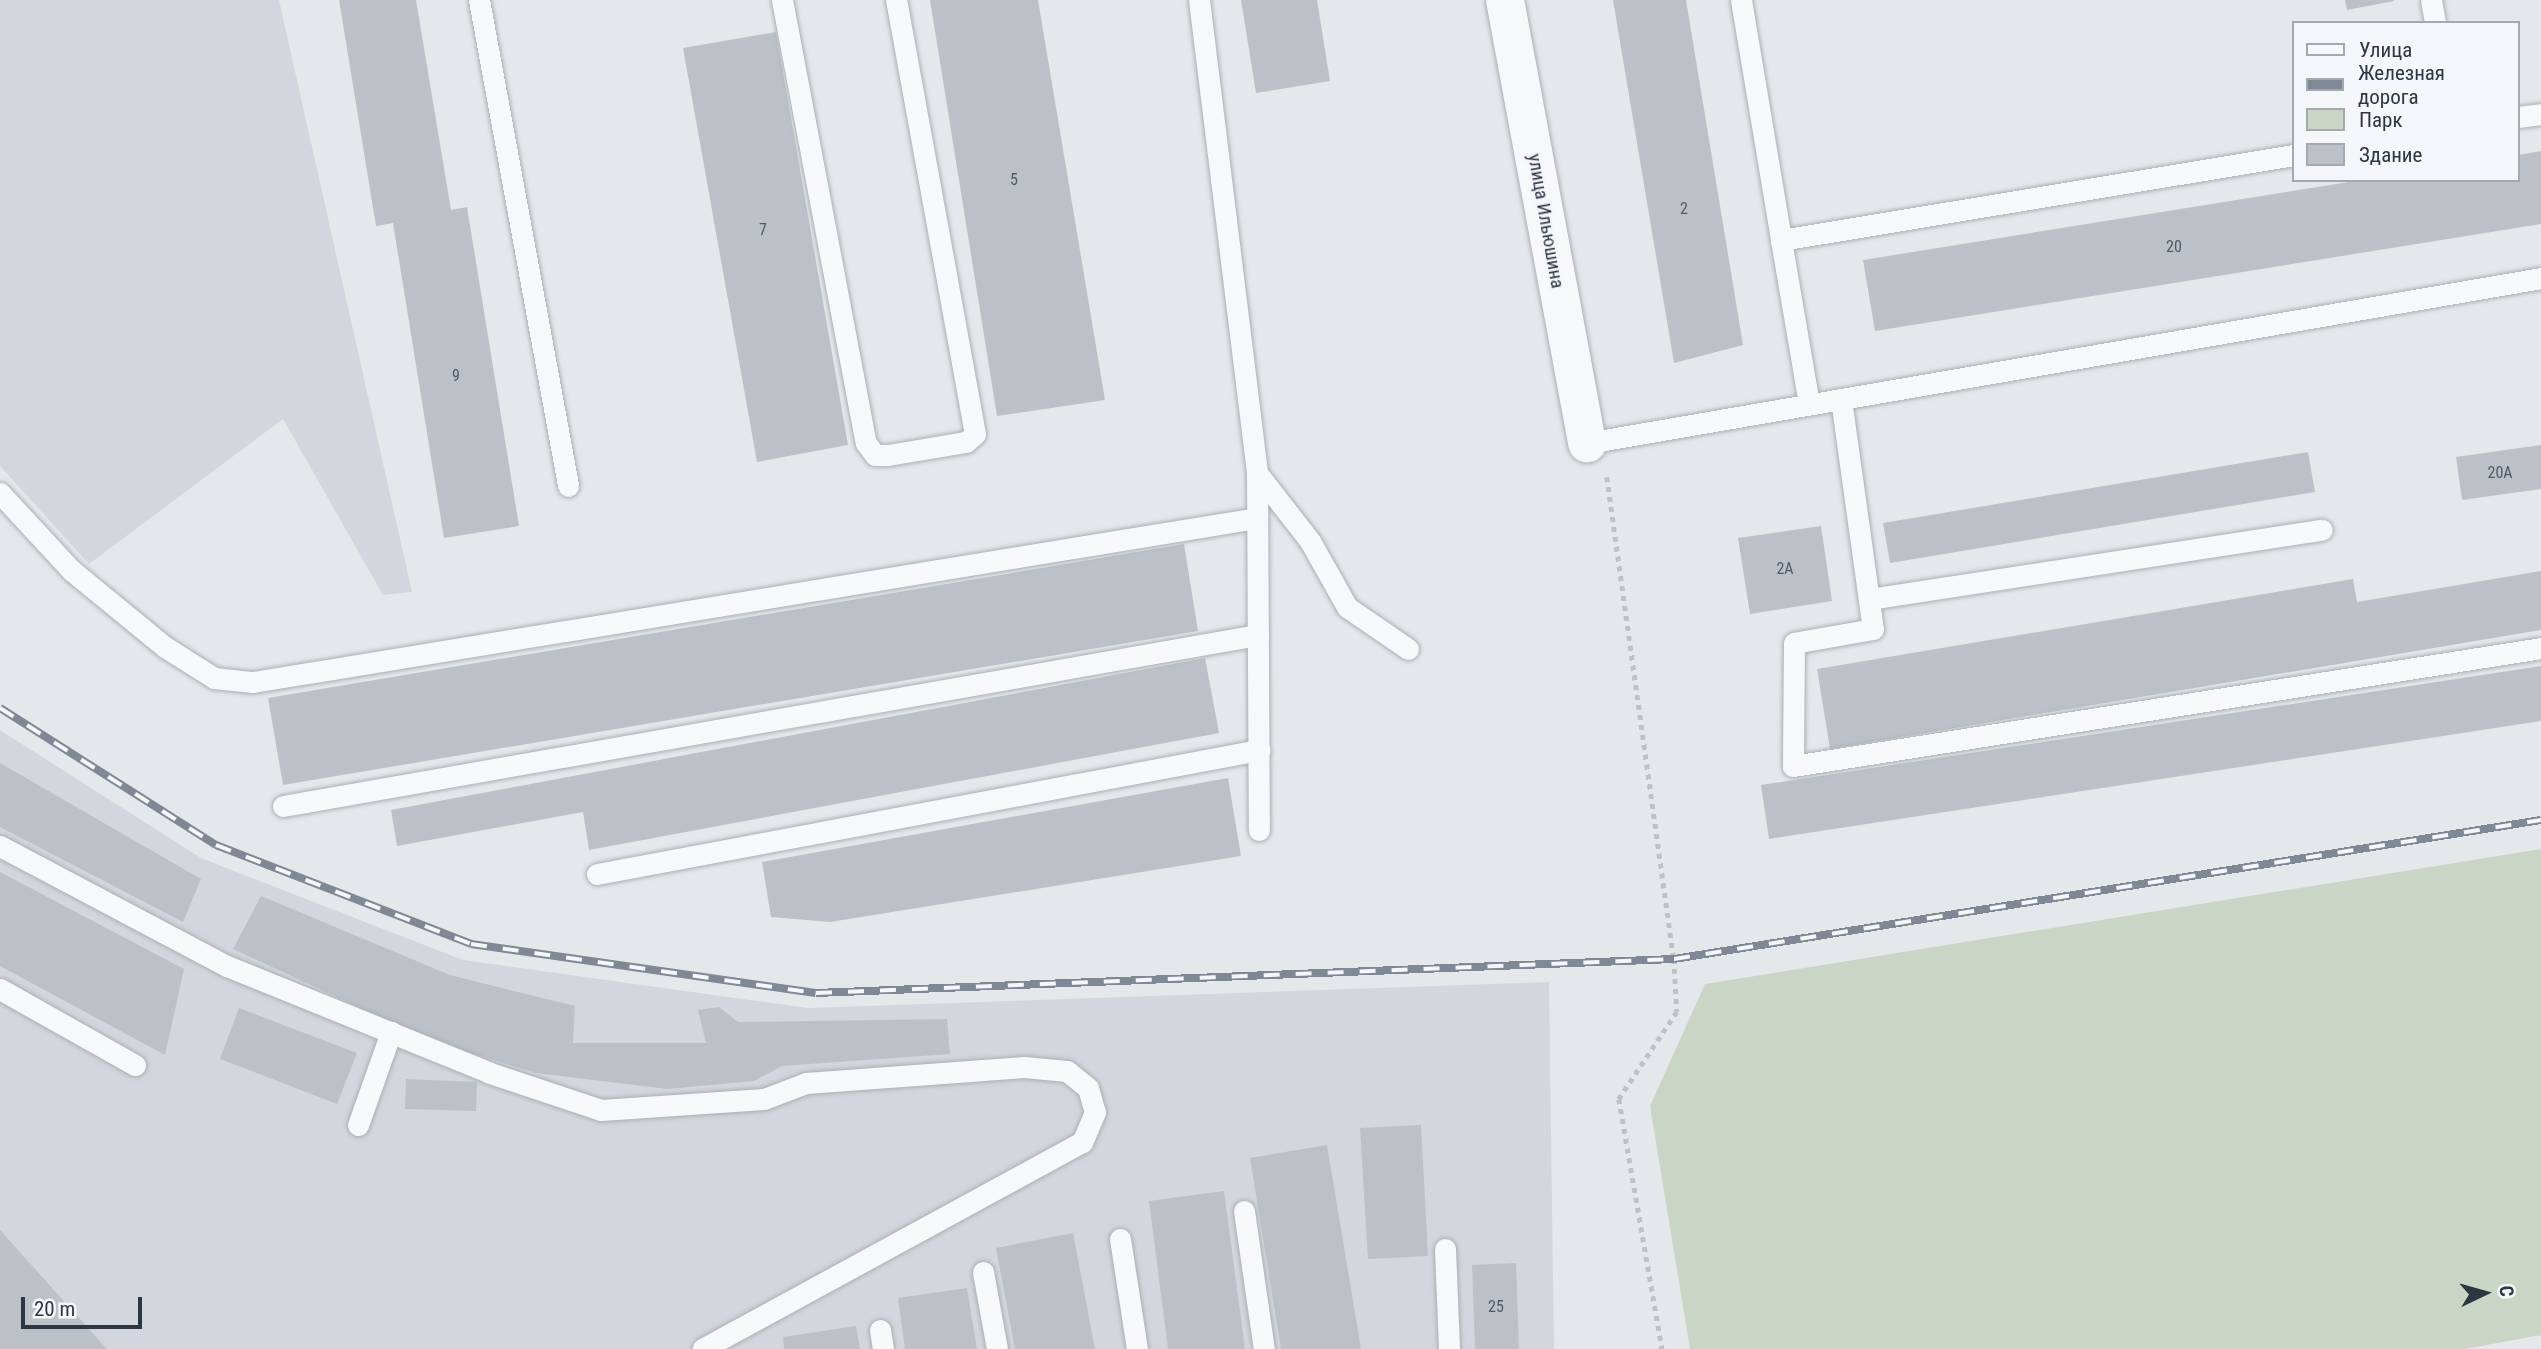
<!DOCTYPE html>
<meta charset="utf-8">
<style>
body{margin:0}
#map{position:relative;width:2541px;height:1349px;overflow:hidden;background:#e5e8eb;font-family:"Roboto Condensed",sans-serif}
div>[style]{position:absolute}
[style*='--x']{left:calc(var(--x)*1px);top:calc(var(--y)*1px);width:calc(var(--w)*1px);rotate:calc(var(--a)*1deg)}
.built>*{inset:0;background:#d3d7dd}
.green>*{inset:0;background:#cbd5c6}
.building>*{inset:0;background:#bcc1c8}
.path>*{height:4.5px;margin-top:-2.25px;transform-origin:0;background:repeating-linear-gradient(90deg,#bec2c7 0 5px,transparent 0 10px)}
.roads{filter:drop-shadow(0 0 2px #aaafb5) drop-shadow(0 0 2px #aaafb5)}
.lane>*{height:21px;margin:-10.5px;padding:0 10.5px;transform-origin:10.5px;border-radius:10.5px;background:#f7f8fa}
.street>*{height:38px;margin:-19px;padding:0 19px;transform-origin:19px;border-radius:19px;background:#f7f8fa}
.rail>*{height:8px;margin-top:-4px;transform-origin:0;background:repeating-linear-gradient(90deg,#f4f6f9 0 16px,#7f8894 0 32px);box-sizing:border-box;border-block:2px solid #7f8894}
span{translate:-50% -50%;white-space:nowrap;text-align:center;line-height:1.15;-webkit-text-stroke:6px #f4f6f9;paint-order:stroke}
.number-label{font-size:16px;color:#515964}
.number-label span{-webkit-text-stroke-width:0}
.street-label{font-size:19px;color:#2d3643}
.legend{position:absolute;left:2292px;top:21px;width:228px;height:161px;box-sizing:border-box;background:#f4f6f9;border:2px solid #a4a9b0;margin:0;padding:9px 12px;list-style:none;font-size:21px;color:#2d3643}
.legend li{display:flex;align-items:center;gap:14px;height:35px}
.legend b{width:35px;border:2px solid #a4a9b0}
.north{position:absolute;left:2450px;top:1258px;width:70px;height:70px;-webkit-text-stroke:5px #f4f6f9;paint-order:stroke;rotate:85deg;font-size:19px;font-weight:700;line-height:28px;text-align:center;color:#2d3643}
.north::after{content:'';display:block;margin:auto;width:24px;height:32px;background:#2d3643;clip-path:polygon(50% 0,100% 100%,50% 72%,0 100%)}
.scale{position:absolute;left:21px;top:1297px;width:121px;height:32px;box-sizing:border-box;border:4px solid #2d3643;border-top:0;padding-left:9px;font-size:21px;line-height:24px;white-space:nowrap;color:#2d3643;-webkit-text-stroke:5px #f4f6f9;paint-order:stroke}
</style>
<div id="map">
<div class="built">
<i style="clip-path:polygon(0 0,279px 0,412px 592px,383px 595px,283px 419px,89px 564px,0 466px)"></i>
<i style="clip-path:polygon(0 730px,201px 858px,463px 960px,808px 1008px,1549px 982px,1554px 1349px,0 1349px)"></i>
</div>
<div class="green">
<i style="clip-path:polygon(2541px 849px,2541px 1335px,2465px 1349px,1690px 1349px,1650px 1106px,1705px 984px)"></i>
</div>
<div class="building">
<i style="clip-path:polygon(339px 0,416px 0,451px 210px,467px 207px,519px 526px,444px 538px,393px 223px,376px 226px)"></i>
<i style="clip-path:polygon(930px 0,1038px 0,1105px 400px,997px 416px)"></i>
<i style="clip-path:polygon(1241px 0,1317px 0,1330px 81px,1256px 93px)"></i>
<i style="clip-path:polygon(1613px 0,1686px 0,1743px 345px,1674px 363px)"></i>
<i style="clip-path:polygon(2345px 0,2394px 0,2394px 1px,2347px 10px)"></i>
<i style="clip-path:polygon(776px 32px,848px 445px,757px 462px,683px 48px)"></i>
<i style="clip-path:polygon(2541px 151px,2541px 224px,1875px 331px,1863px 260px,2361px 180px,2518px 180px,2518px 155px)"></i>
<i style="clip-path:polygon(2541px 445px,2541px 489px,2462px 500px,2456px 457px)"></i>
<i style="clip-path:polygon(2308px 452px,2315px 492px,1890px 563px,1883px 523px)"></i>
<i style="clip-path:polygon(1821px 526px,1832px 601px,1750px 614px,1738px 538px)"></i>
<i style="clip-path:polygon(1184px 544px,1198px 631px,283px 785px,268px 698px)"></i>
<i style="clip-path:polygon(2541px 571px,2541px 630px,1830px 749px,1817px 669px,2353px 579px,2357px 602px)"></i>
<i style="clip-path:polygon(1205px 658px,1219px 733px,589px 850px,583px 812px,397px 846px,391px 810px)"></i>
<i style="clip-path:polygon(2541px 666px,2541px 721px,1769px 839px,1761px 785px)"></i>
<i style="clip-path:polygon(0 763px,201px 879px,183px 922px,0 827px)"></i>
<i style="clip-path:polygon(1228px 778px,1241px 856px,830px 922px,771px 917px,762px 862px)"></i>
<i style="clip-path:polygon(0 872px,184px 969px,165px 1055px,0 966px)"></i>
<i style="clip-path:polygon(261px 896px,450px 975px,575px 1006px,573px 1043px,706px 1043px,698px 1010px,719px 1007px,738px 1022px,947px 1019px,950px 1054px,782px 1066px,754px 1081px,667px 1089px,536px 1073px,432px 1041px,233px 949px)"></i>
<i style="clip-path:polygon(239px 1008px,357px 1053px,337px 1104px,220px 1059px)"></i>
<i style="clip-path:polygon(406px 1079px,477px 1082px,476px 1111px,405px 1109px)"></i>
<i style="clip-path:polygon(1421px 1125px,1428px 1256px,1368px 1259px,1360px 1128px)"></i>
<i style="clip-path:polygon(1327px 1145px,1361px 1349px,1281px 1349px,1250px 1158px)"></i>
<i style="clip-path:polygon(1224px 1191px,1245px 1349px,1168px 1349px,1149px 1201px)"></i>
<i style="clip-path:polygon(0 1230px,107px 1349px,0 1349px)"></i>
<i style="clip-path:polygon(1073px 1233px,1095px 1349px,1015px 1349px,996px 1248px)"></i>
<i style="clip-path:polygon(1516px 1263px,1519px 1349px,1475px 1349px,1472px 1265px)"></i>
<i style="clip-path:polygon(967px 1288px,977px 1349px,905px 1349px,898px 1298px)"></i>
<i style="clip-path:polygon(856px 1326px,860px 1349px,784px 1349px,783px 1337px)"></i>
</div>
<div class="path">
<i style="--x:1607;--y:477;--w:487;--a:82.1"></i>
<i style="--x:1674;--y:959;--w:53;--a:86.8"></i>
<i style="--x:1677;--y:1012;--w:105;--a:123.7"></i>
<i style="--x:1619;--y:1099;--w:254;--a:80.2"></i>
</div>
<div class="roads">
<div class="lane">
<i style="--x:479;--y:0;--w:494;--a:79.6"></i>
<i style="--x:782;--y:0;--w:451;--a:79.3"></i>
<i style="--x:866;--y:443;--w:15;--a:53"></i>
<i style="--x:875;--y:455;--w:13;--a:0"></i>
<i style="--x:888;--y:455;--w:79;--a:-9.5"></i>
<i style="--x:966;--y:442;--w:12;--a:-42"></i>
<i style="--x:975;--y:434;--w:441;--a:-100.3"></i>
<i style="--x:1199;--y:0;--w:477;--a:83"></i>
<i style="--x:1257;--y:473;--w:357;--a:89.7"></i>
<i style="--x:1741;--y:0;--w:243;--a:80.5"></i>
<i style="--x:1781;--y:240;--w:520;--a:-9.41"></i>
<i style="--x:2431;--y:0;--w:23;--a:80"></i>
<i style="--x:2518;--y:117;--w:23;--a:-7"></i>
<i style="--x:1781;--y:240;--w:166;--a:80.3"></i>
<i style="--x:1841;--y:399;--w:232;--a:82.1"></i>
<i style="--x:1873;--y:629;--w:80;--a:170"></i>
<i style="--x:1794;--y:643;--w:123;--a:90.5"></i>
<i style="--x:1793;--y:766;--w:757;--a:-8.96"></i>
<i style="--x:1587;--y:443;--w:968;--a:-9.81"></i>
<i style="--x:1257;--y:473;--w:86;--a:52.1"></i>
<i style="--x:1310;--y:541;--w:76;--a:60.7"></i>
<i style="--x:1347;--y:607;--w:74;--a:34.5"></i>
<i style="--x:0;--y:493;--w:105;--a:47.3"></i>
<i style="--x:71;--y:570;--w:122;--a:39.3"></i>
<i style="--x:165;--y:647;--w:58;--a:32.3"></i>
<i style="--x:214;--y:678;--w:39;--a:6"></i>
<i style="--x:253;--y:682;--w:1017;--a:-9.28"></i>
<i style="--x:1869;--y:599;--w:458;--a:-8.7"></i>
<i style="--x:283;--y:806;--w:990;--a:-9.95"></i>
<i style="--x:0;--y:846;--w:257;--a:27.9"></i>
<i style="--x:227;--y:966;--w:284;--a:22.1"></i>
<i style="--x:490;--y:1073;--w:117;--a:18.4"></i>
<i style="--x:601;--y:1110;--w:163;--a:-3.9"></i>
<i style="--x:764;--y:1099;--w:45;--a:-20.9"></i>
<i style="--x:806;--y:1083;--w:219;--a:-4.2"></i>
<i style="--x:1024;--y:1067;--w:43;--a:5.3"></i>
<i style="--x:1067;--y:1071;--w:27;--a:39"></i>
<i style="--x:1088;--y:1088;--w:25;--a:74"></i>
<i style="--x:1095;--y:1112;--w:33;--a:113"></i>
<i style="--x:1082;--y:1142;--w:432;--a:151.4"></i>
<i style="--x:597;--y:874;--w:674;--a:-10.61"></i>
<i style="--x:0;--y:989;--w:155;--a:29.4"></i>
<i style="--x:358;--y:1125;--w:99;--a:-70.5"></i>
<i style="--x:1244;--y:1211;--w:139;--a:81.8"></i>
<i style="--x:1120;--y:1239;--w:111;--a:81.2"></i>
<i style="--x:1445;--y:1249;--w:100;--a:87.7"></i>
<i style="--x:983;--y:1272;--w:78;--a:79.7"></i>
<i style="--x:880;--y:1330;--w:19;--a:81"></i>
</div>
<div class="street">
<i style="--x:1505;--y:0;--w:451;--a:79.5"></i>
</div>
</div>
<div class="rail">
<i style="--x:0;--y:708;--w:256;--a:32.4"></i>
<i style="--x:216;--y:845;--w:274;--a:21.2"></i>
<i style="--x:471;--y:944;--w:348;--a:8.1"></i>
<i style="--x:816;--y:993;--w:859;--a:-2.27"></i>
<i style="--x:1674;--y:959;--w:878;--a:-9.11"></i>
</div>
<div class="number-label">
<span style="left:1014px;top:180px">5</span>
<span style="left:1684px;top:209px">2</span>
<span style="left:763px;top:230px">7</span>
<span style="left:2174px;top:247px">20</span>
<span style="left:456px;top:376px">9</span>
<span style="left:2500px;top:473px">20А</span>
<span style="left:1785px;top:569px">2А</span>
<span style="left:1496px;top:1307px">25</span>
</div>
<div class="street-label">
<span style="left:1546px;top:221px;rotate:80deg">улица Ильюшина</span>
</div>
<ul class="legend">
<li><b style="height:9px;background:#f7f8fa"></b>Улица</li>
<li><b style="height:9px;background:#7f8894"></b>Железная дорога</li>
<li><b style="height:19px;background:#cbd5c6"></b>Парк</li>
<li><b style="height:19px;background:#bcc1c8"></b>Здание</li>
</ul>
<div class="north">С</div>
<div class="scale">20 m</div>
</div>
